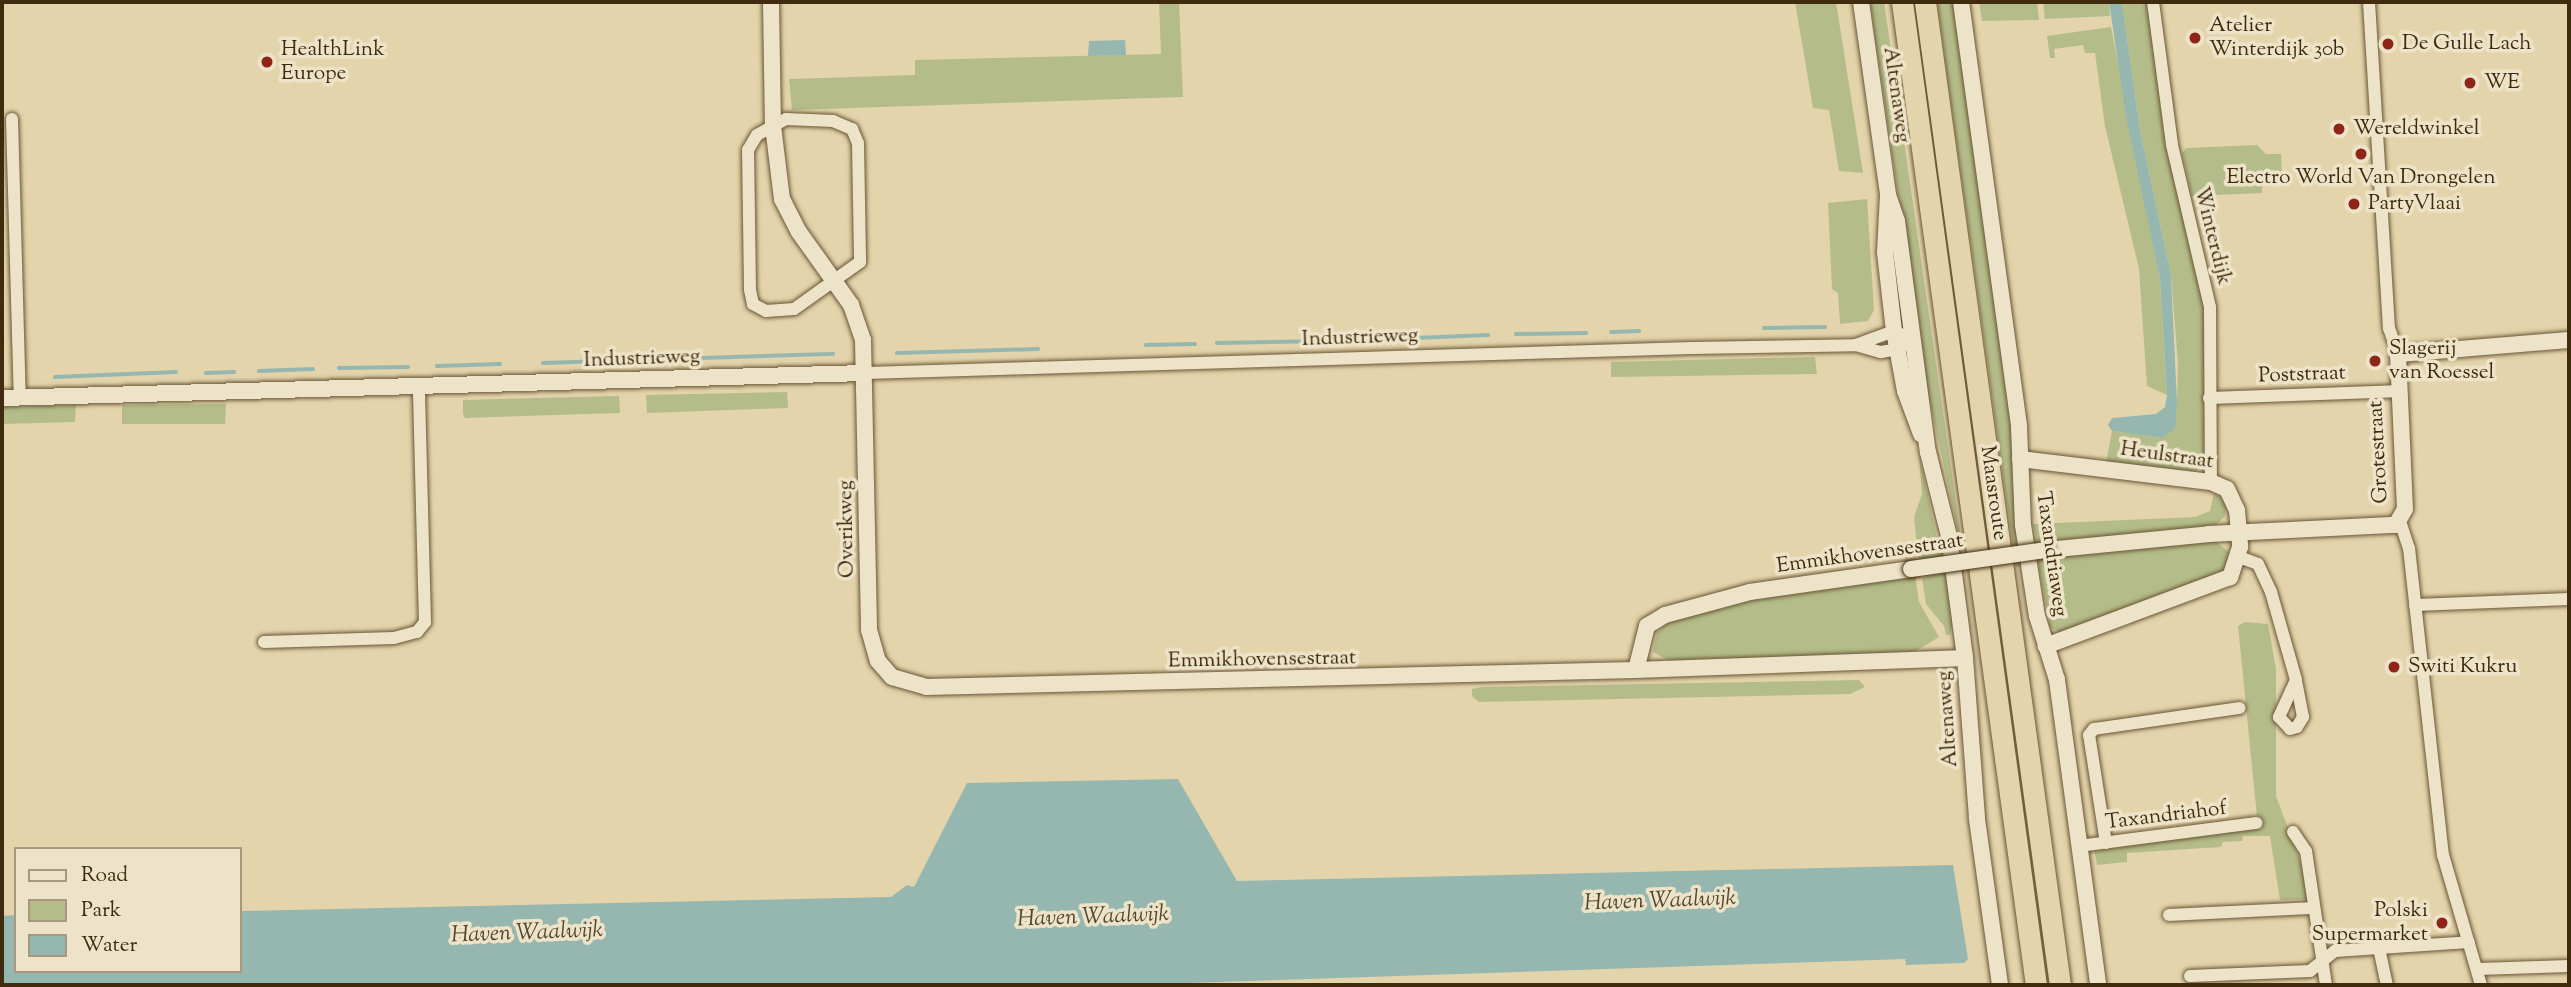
<!DOCTYPE html>
<style>
body{margin:0}
#map{position:relative;width:2571px;height:987px;overflow:hidden;background:#e4d4ab;font-family:"Sorts Mill Goudy",serif}
div>[style]{position:absolute}
[style*='--x']{left:calc(var(--x)*1px);top:calc(var(--y)*1px);width:calc(var(--w)*1px);rotate:calc(var(--a)*1deg)}
.green>*{inset:0;background:#b4bd89}
.water>*{inset:0;background:#96b7af}
.stream>*{height:3.5px;margin:-1.75px;padding:0 1.75px;transform-origin:1.75px;border-radius:1.75px;background:#96b7af}
.roads{filter:drop-shadow(0 0 2px #695535) drop-shadow(0 0 2px #695535)}
.street>*{height:12px;margin:-6px;padding:0 6px;transform-origin:6px;border-radius:6px;background:#ede3c8}
.secondary>*{height:16px;margin:-8px;padding:0 8px;transform-origin:8px;border-radius:8px;background:#ede3c8}
.highway>*{height:21px;margin:-10.5px;padding:0 10.5px;transform-origin:10.5px;border-radius:10.5px;background:#e4d4ab}
.bridges{filter:drop-shadow(0 0 2px #402b0e) drop-shadow(0 0 2px #402b0e)}
.secondary-bridge>*{height:16px;margin:-8px;padding:0 8px;transform-origin:8px;border-radius:8px;background:#ede3c8}
.dots>*{width:19px;height:19px;translate:-50% -50%;box-sizing:border-box;border:4px solid #ede3c8;border-radius:50%}
span{translate:-50% -50%;white-space:nowrap;text-align:center;line-height:1.15;-webkit-text-stroke:7px #ede3c8;paint-order:stroke}
.poi-label{font-size:21px;color:#402b0e}
.left{translate:0 -50%;text-align:left}
.right{translate:-100% -50%;text-align:right}
.street-label{font-size:21px;color:#402b0e}
.water-label{font-size:23px;color:#51472e;font-style:italic}
.frame{position:absolute;inset:0;border:4px solid #402b0e;pointer-events:none}
.legend{position:absolute;left:14px;top:847px;width:228px;height:126px;box-sizing:border-box;background:#ede3c8;border:2px solid #a8997e;margin:0;padding:9px 12px;list-style:none;font-size:21px;color:#402b0e}
.legend li{display:flex;align-items:center;gap:14px;height:35px}
.legend b{width:35px;border:2px solid #a8997e}
</style>
<div id="map">
<div class="green">
<i style="clip-path:polygon(1159px 2px,1179px 2px,1183px 97px,792px 110px,789px 79px,915px 75px,915px 60px,1161px 54px)"></i>
<i style="clip-path:polygon(1795px 2px,1836px 2px,1863px 173px,1839px 171px,1829px 110px,1813px 108px)"></i>
<i style="clip-path:polygon(1870px 2px,1884px 2px,1964px 558px,1925px 379px)"></i>
<i style="clip-path:polygon(1937px 2px,1954px 2px,2012px 418px,2024px 567px,2016px 567px)"></i>
<i style="clip-path:polygon(1979px 2px,2037px 2px,2039px 20px,1982px 21px)"></i>
<i style="clip-path:polygon(2043px 2px,2109px 2px,2110px 16px,2045px 19px)"></i>
<i style="clip-path:polygon(2122px 2px,2149px 2px,2206px 306px,2206px 461px,2194px 473px,2106px 463px,2112px 431px,2162px 438px,2177px 403px,2178px 364px,2171px 275px,2140px 130px)"></i>
<i style="clip-path:polygon(2111px 27px,2160px 279px,2167px 395px,2147px 386px,2139px 269px,2105px 126px,2095px 53px,2085px 53px,2083px 45px,2054px 49px,2055px 58px,2050px 58px,2047px 36px)"></i>
<i style="clip-path:polygon(2257px 145px,2266px 154px,2281px 154px,2282px 174px,2262px 175px,2262px 193px,2192px 196px,2182px 153px,2186px 148px)"></i>
<i style="clip-path:polygon(1867px 199px,1874px 310px,1868px 321px,1840px 324px,1838px 293px,1832px 289px,1828px 203px)"></i>
<i style="clip-path:polygon(1815px 357px,1817px 374px,1611px 377px,1611px 362px)"></i>
<i style="clip-path:polygon(787px 392px,788px 408px,647px 413px,646px 395px)"></i>
<i style="clip-path:polygon(619px 396px,620px 413px,465px 418px,463px 414px,463px 400px)"></i>
<i style="clip-path:polygon(226px 404px,225px 424px,122px 424px,122px 405px)"></i>
<i style="clip-path:polygon(76px 405px,75px 422px,2px 424px,2px 407px)"></i>
<i style="clip-path:polygon(1919px 455px,1942px 561px,1919px 564px,1914px 517px,1922px 494px)"></i>
<i style="clip-path:polygon(2214px 493px,2227px 503px,2225px 516px,2216px 525px,2049px 543px,2036px 540px,2033px 524px,2195px 517px,2210px 511px)"></i>
<i style="clip-path:polygon(2215px 541px,2229px 552px,2224px 575px,2061px 633px,2050px 627px,2038px 561px,2051px 556px)"></i>
<i style="clip-path:polygon(1946px 573px,1953px 621px,1950px 635px,1946px 635px,1944px 626px,1926px 604px,1922px 578px)"></i>
<i style="clip-path:polygon(1915px 575px,1919px 602px,1939px 637px,1906px 657px,1672px 662px,1653px 652px,1657px 632px,1667px 623px,1688px 615px,1755px 597px)"></i>
<i style="clip-path:polygon(2245px 622px,2268px 624px,2276px 669px,2276px 796px,2301px 863px,2307px 899px,2280px 900px,2270px 836px,2243px 836px,2242px 841px,2223px 842px,2221px 847px,2127px 853px,2127px 862px,2097px 865px,2094px 848px,2258px 827px,2238px 626px)"></i>
<i style="clip-path:polygon(1859px 680px,1865px 687px,1850px 694px,1479px 702px,1472px 696px,1472px 689px,1481px 687px)"></i>
</div>
<div class="water">
<i style="clip-path:polygon(2109px 2px,2122px 2px,2140px 130px,2171px 275px,2177px 403px,2175px 428px,2162px 438px,2112px 431px,2108px 425px,2112px 418px,2156px 414px,2165px 407px,2167px 395px,2160px 279px,2126px 117px)"></i>
<i style="clip-path:polygon(1125px 40px,1126px 55px,1088px 56px,1089px 41px)"></i>
<i style="clip-path:polygon(1178px 779px,1237px 881px,1953px 865px,1968px 959px,1964px 963px,1906px 965px,1905px 959px,1128px 985px,2px 985px,2px 916px,16px 915px,16px 971px,240px 971px,240px 911px,891px 897px,907px 885px,914px 887px,967px 783px)"></i>
</div>
<div class="stream">
<i style="--x:1764;--y:328;--w:61;--a:-0.9"></i>
<i style="--x:1611;--y:332;--w:28;--a:-2"></i>
<i style="--x:1516;--y:334;--w:70;--a:-0.8"></i>
<i style="--x:1415;--y:338;--w:73;--a:-2.4"></i>
<i style="--x:1347;--y:340;--w:46;--a:-1.2"></i>
<i style="--x:1217;--y:343;--w:107;--a:-1.1"></i>
<i style="--x:1146;--y:345;--w:49;--a:-1.2"></i>
<i style="--x:897;--y:353;--w:141;--a:-1.6"></i>
<i style="--x:543;--y:363;--w:290;--a:-1.8"></i>
<i style="--x:437;--y:366;--w:63;--a:-1.8"></i>
<i style="--x:339;--y:368;--w:69;--a:-0.8"></i>
<i style="--x:259;--y:371;--w:54;--a:-2.1"></i>
<i style="--x:206;--y:373;--w:28;--a:-2"></i>
<i style="--x:55;--y:377;--w:121;--a:-2.4"></i>
</div>
<div class="roads">
<div class="street">
<i style="--x:2153;--y:2;--w:144;--a:82.4"></i>
<i style="--x:2172;--y:145;--w:166;--a:76.8"></i>
<i style="--x:2210;--y:307;--w:175;--a:89.7"></i>
<i style="--x:2369;--y:2;--w:327;--a:86.5"></i>
<i style="--x:2389;--y:328;--w:28;--a:71"></i>
<i style="--x:12;--y:119;--w:278;--a:88.4"></i>
<i style="--x:786;--y:119;--w:47;--a:2.4"></i>
<i style="--x:833;--y:121;--w:21;--a:23"></i>
<i style="--x:852;--y:129;--w:15;--a:67"></i>
<i style="--x:858;--y:143;--w:119;--a:89"></i>
<i style="--x:860;--y:262;--w:81;--a:144.5"></i>
<i style="--x:794;--y:309;--w:28;--a:176"></i>
<i style="--x:766;--y:311;--w:15;--a:-152"></i>
<i style="--x:753;--y:304;--w:14;--a:-102"></i>
<i style="--x:750;--y:290;--w:140;--a:-90.8"></i>
<i style="--x:748;--y:150;--w:17;--a:-59"></i>
<i style="--x:757;--y:135;--w:33;--a:-29"></i>
<i style="--x:1856;--y:345;--w:40;--a:-20.2"></i>
<i style="--x:1894;--y:331;--w:21;--a:25"></i>
<i style="--x:866;--y:373;--w:826;--a:-1.73"></i>
<i style="--x:1692;--y:348;--w:164;--a:-1"></i>
<i style="--x:1856;--y:345;--w:26;--a:16"></i>
<i style="--x:1881;--y:352;--w:17;--a:-10"></i>
<i style="--x:1898;--y:349;--w:17;--a:-31"></i>
<i style="--x:2209;--y:398;--w:187;--a:-2.1"></i>
<i style="--x:2400;--y:521;--w:28;--a:72"></i>
<i style="--x:2409;--y:548;--w:309;--a:83.7"></i>
<i style="--x:2443;--y:855;--w:135;--a:73.7"></i>
<i style="--x:2239;--y:557;--w:20;--a:20"></i>
<i style="--x:2258;--y:564;--w:31;--a:65"></i>
<i style="--x:2271;--y:592;--w:91;--a:74.1"></i>
<i style="--x:2296;--y:680;--w:41;--a:114.7"></i>
<i style="--x:2279;--y:717;--w:16;--a:47"></i>
<i style="--x:2290;--y:729;--w:7;--a:-16"></i>
<i style="--x:2297;--y:727;--w:12;--a:-59"></i>
<i style="--x:2303;--y:717;--w:38;--a:-101"></i>
<i style="--x:2415;--y:605;--w:154;--a:-2.2"></i>
<i style="--x:264;--y:642;--w:130;--a:-1.8"></i>
<i style="--x:394;--y:638;--w:24;--a:-15"></i>
<i style="--x:417;--y:632;--w:13;--a:-51"></i>
<i style="--x:425;--y:622;--w:235;--a:-91.5"></i>
<i style="--x:2293;--y:832;--w:23;--a:56"></i>
<i style="--x:2306;--y:851;--w:135;--a:81.5"></i>
<i style="--x:2106;--y:843;--w:109;--a:-98.9"></i>
<i style="--x:2089;--y:735;--w:8;--a:-50"></i>
<i style="--x:2094;--y:729;--w:147;--a:-8.2"></i>
<i style="--x:2079;--y:846;--w:179;--a:-7.4"></i>
<i style="--x:2169;--y:915;--w:145;--a:-2.8"></i>
<i style="--x:2379;--y:948;--w:38;--a:78"></i>
<i style="--x:2478;--y:969;--w:91;--a:-1.9"></i>
<i style="--x:2190;--y:976;--w:120;--a:-2.4"></i>
<i style="--x:2310;--y:971;--w:32;--a:-39"></i>
<i style="--x:2335;--y:951;--w:134;--a:-3.8"></i>
</div>
<div class="secondary">
<i style="--x:771;--y:2;--w:124;--a:89.1"></i>
<i style="--x:773;--y:126;--w:74;--a:83"></i>
<i style="--x:782;--y:199;--w:37;--a:63"></i>
<i style="--x:799;--y:232;--w:90;--a:54.5"></i>
<i style="--x:851;--y:305;--w:37;--a:71"></i>
<i style="--x:863;--y:340;--w:290;--a:88.8"></i>
<i style="--x:869;--y:630;--w:32;--a:74"></i>
<i style="--x:878;--y:661;--w:21;--a:49"></i>
<i style="--x:892;--y:677;--w:35;--a:16"></i>
<i style="--x:926;--y:687;--w:710;--a:-1.37"></i>
<i style="--x:1861;--y:2;--w:195;--a:82"></i>
<i style="--x:1888;--y:195;--w:57;--a:93"></i>
<i style="--x:1885;--y:252;--w:80;--a:83.5"></i>
<i style="--x:1894;--y:331;--w:61;--a:79.6"></i>
<i style="--x:1905;--y:391;--w:46;--a:69.6"></i>
<i style="--x:1961;--y:2;--w:429;--a:82.2"></i>
<i style="--x:2019;--y:427;--w:98;--a:87.7"></i>
<i style="--x:2023;--y:525;--w:92;--a:81.3"></i>
<i style="--x:2037;--y:616;--w:67;--a:72.6"></i>
<i style="--x:2057;--y:680;--w:308;--a:82.3"></i>
<i style="--x:1888;--y:195;--w:28;--a:71"></i>
<i style="--x:1897;--y:221;--w:233;--a:82.4"></i>
<i style="--x:1928;--y:452;--w:87;--a:76"></i>
<i style="--x:1949;--y:536;--w:123;--a:82.5"></i>
<i style="--x:1965;--y:658;--w:161;--a:85.7"></i>
<i style="--x:1977;--y:819;--w:168;--a:82.1"></i>
<i style="--x:2;--y:398;--w:864;--a:-1.66"></i>
<i style="--x:2020;--y:459;--w:192;--a:6.9"></i>
<i style="--x:2211;--y:482;--w:17;--a:24"></i>
<i style="--x:2227;--y:489;--w:23;--a:65"></i>
<i style="--x:2237;--y:510;--w:37;--a:85"></i>
<i style="--x:2240;--y:547;--w:32;--a:108"></i>
<i style="--x:2230;--y:577;--w:197;--a:159.5"></i>
<i style="--x:2047;--y:550;--w:163;--a:-5.6"></i>
<i style="--x:2209;--y:534;--w:187;--a:-2.8"></i>
<i style="--x:2396;--y:525;--w:18;--a:-61"></i>
<i style="--x:2405;--y:509;--w:155;--a:-92.6"></i>
<i style="--x:2398;--y:354;--w:172;--a:-4.7"></i>
<i style="--x:1911;--y:569;--w:163;--a:171.9"></i>
<i style="--x:1750;--y:592;--w:88;--a:164.9"></i>
<i style="--x:1665;--y:615;--w:21;--a:149"></i>
<i style="--x:1647;--y:626;--w:45;--a:104"></i>
<i style="--x:1636;--y:670;--w:329;--a:-2.1"></i>
</div>
<div class="highway">
<i style="--x:1902;--y:2;--w:992;--a:82.24"></i>
<i style="--x:1925;--y:2;--w:992;--a:82.18"></i>
</div>
</div>
<div class="bridges">
<div class="secondary-bridge">
<i style="--x:1911;--y:569;--w:137;--a:-8"></i>
</div>
</div>
<div class="dots">
<i style="left:2195px;top:38px;background:#8f2418"></i>
<i style="left:2388px;top:44px;background:#8f2418"></i>
<i style="left:267px;top:62px;background:#8f2418"></i>
<i style="left:2470px;top:83px;background:#8f2418"></i>
<i style="left:2339px;top:129px;background:#8f2418"></i>
<i style="left:2361px;top:154px;background:#8f2418"></i>
<i style="left:2354px;top:204px;background:#8f2418"></i>
<i style="left:2375px;top:361px;background:#8f2418"></i>
<i style="left:2394px;top:667px;background:#8f2418"></i>
<i style="left:2442px;top:923px;background:#8f2418"></i>
</div>
<div class="poi-label">
<span class="left" style="left:2209px;top:38px">Atelier<br>Winterdijk 30b</span>
<span class="left" style="left:2402px;top:44px">De Gulle Lach</span>
<span class="left" style="left:281px;top:62px">HealthLink<br>Europe</span>
<span class="left" style="left:2484px;top:83px">WE</span>
<span class="left" style="left:2353px;top:129px">Wereldwinkel</span>
<span style="left:2361px;top:178px">Electro World Van Drongelen</span>
<span class="left" style="left:2368px;top:204px">PartyVlaai</span>
<span class="left" style="left:2389px;top:361px">Slagerij<br>van Roessel</span>
<span class="left" style="left:2408px;top:667px">Switi Kukru</span>
<span class="right" style="left:2428px;top:923px">Polski<br>Supermarket</span>
</div>
<div class="street-label">
<span style="left:1896px;top:95px;rotate:82deg">Altenaweg</span>
<span style="left:2212px;top:236px;rotate:76deg">Winterdijk</span>
<span style="left:1360px;top:338px;rotate:-2deg">Industrieweg</span>
<span style="left:642px;top:359px;rotate:-2deg">Industrieweg</span>
<span style="left:2302px;top:375px;rotate:-2deg">Poststraat</span>
<span style="left:2379px;top:452px;rotate:-93deg">Grotestraat</span>
<span style="left:2167px;top:456px;rotate:8deg">Heulstraat</span>
<span style="left:1993px;top:493px;rotate:82deg">Maasroute</span>
<span style="left:847px;top:529px;rotate:-91deg">Overikweg</span>
<span style="left:1870px;top:554px;rotate:-8deg">Emmikhovensestraat</span>
<span style="left:2051px;top:554px;rotate:82deg">Taxandriaweg</span>
<span style="left:1262px;top:660px;rotate:-1deg">Emmikhovensestraat</span>
<span style="left:1948px;top:719px;rotate:-94deg">Altenaweg</span>
<span style="left:2166px;top:816px;rotate:-7deg">Taxandriahof</span>
</div>
<div class="water-label">
<span style="left:1660px;top:902px;rotate:-2deg">Haven Waalwijk</span>
<span style="left:1093px;top:918px;rotate:-2deg">Haven Waalwijk</span>
<span style="left:527px;top:934px;rotate:-2deg">Haven Waalwijk</span>
</div>
<div class="frame"></div>
<ul class="legend">
<li><b style="height:9px;background:#ede3c8"></b>Road</li>
<li><b style="height:19px;background:#b4bd89"></b>Park</li>
<li><b style="height:19px;background:#96b7af"></b>Water</li>
</ul>
</div>
